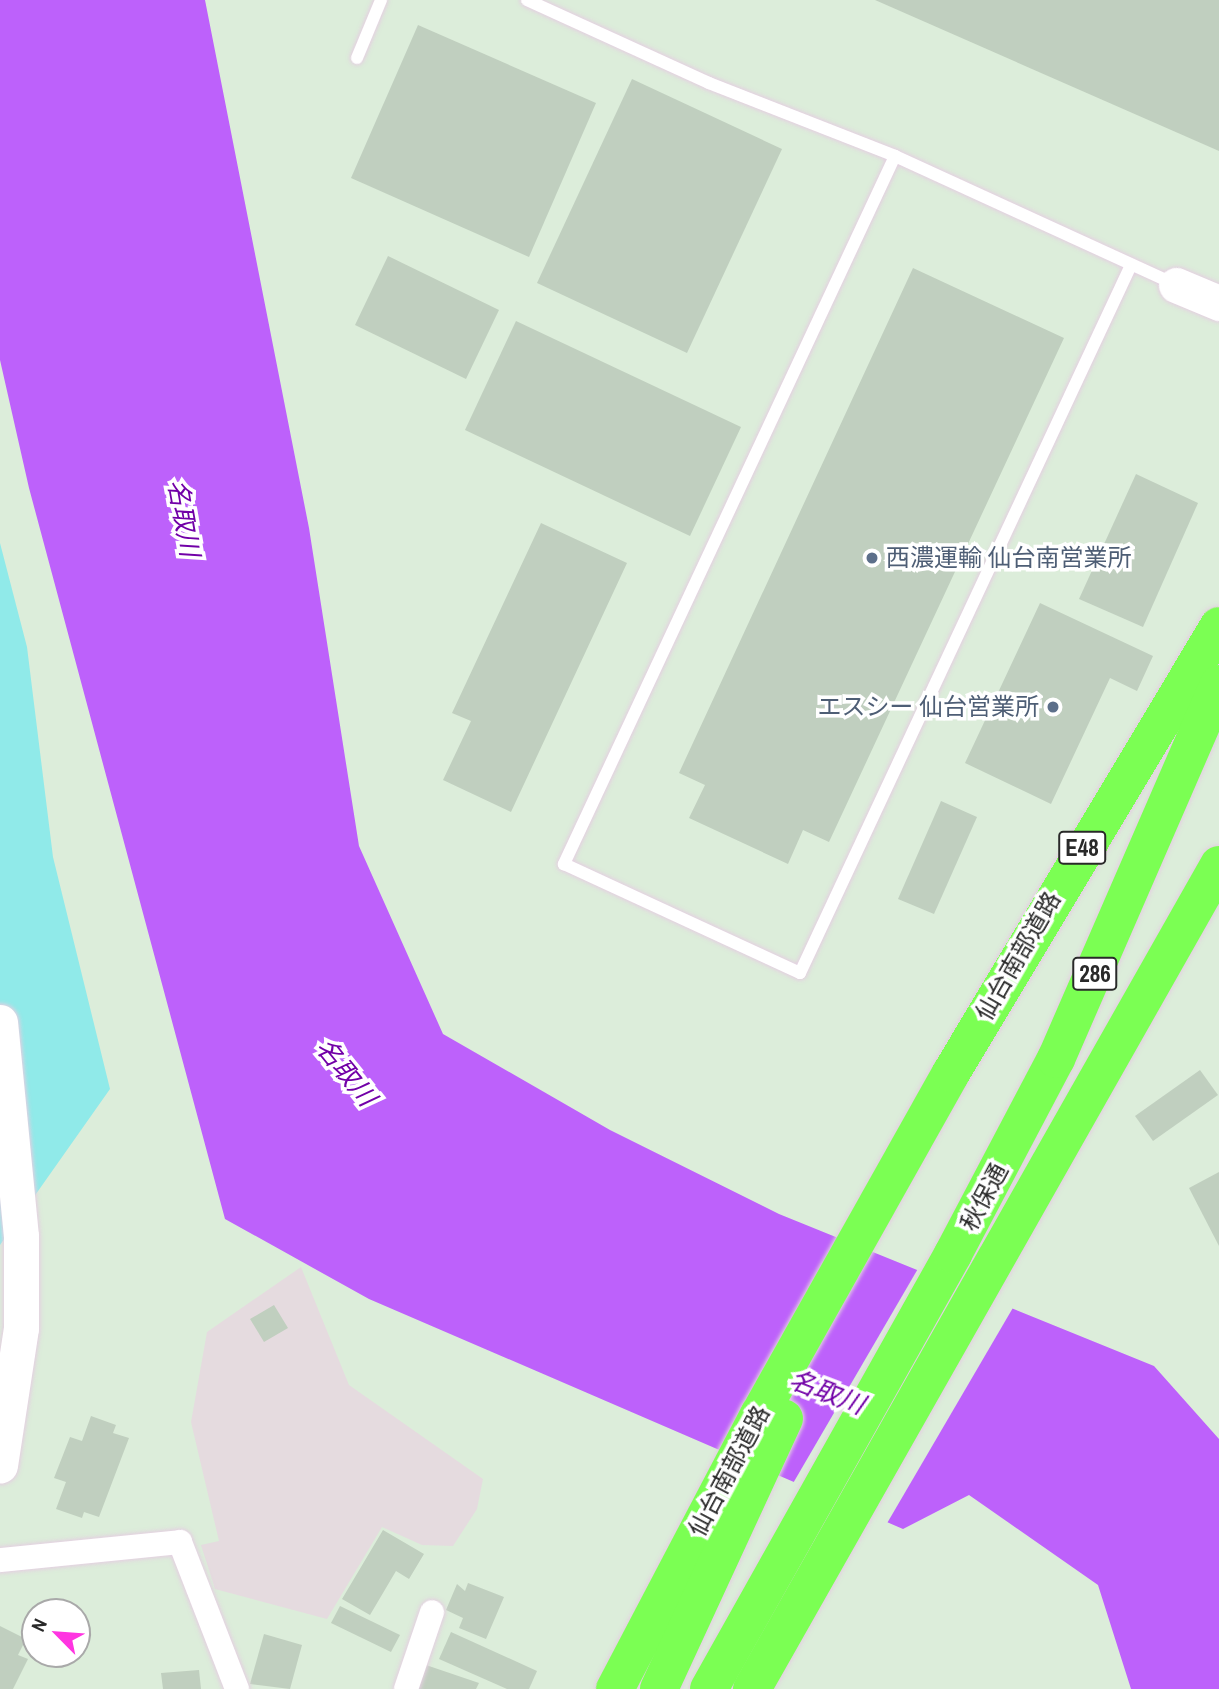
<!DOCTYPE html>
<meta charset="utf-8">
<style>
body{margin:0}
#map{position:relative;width:1219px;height:1689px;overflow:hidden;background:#dcedda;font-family:"Archivo Narrow","Noto Sans JP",sans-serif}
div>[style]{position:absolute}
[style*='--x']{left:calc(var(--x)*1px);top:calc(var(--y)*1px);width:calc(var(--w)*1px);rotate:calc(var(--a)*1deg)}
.industrial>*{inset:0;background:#e5dbdf}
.green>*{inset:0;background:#90eae9}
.water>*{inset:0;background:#bd61fb}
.pier>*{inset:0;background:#dcedda}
.building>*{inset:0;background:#c0cfbf}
.roads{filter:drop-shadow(0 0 2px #e4cfe1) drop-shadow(0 0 2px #e4cfe1)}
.lane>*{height:12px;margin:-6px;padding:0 6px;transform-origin:6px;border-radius:6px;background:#fff}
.street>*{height:24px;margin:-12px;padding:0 12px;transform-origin:12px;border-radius:12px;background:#fff}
.secondary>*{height:35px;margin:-17.5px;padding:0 17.5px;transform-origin:17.5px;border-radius:17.5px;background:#fff}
.highway>*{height:38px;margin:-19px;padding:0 19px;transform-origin:19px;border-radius:19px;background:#7bff53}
.dots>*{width:19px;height:19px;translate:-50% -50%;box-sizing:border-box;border:4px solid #fff;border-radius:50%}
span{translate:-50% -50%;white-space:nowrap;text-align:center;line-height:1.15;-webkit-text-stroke:7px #fff;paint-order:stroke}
.shield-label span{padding:2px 5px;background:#fff;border:2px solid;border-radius:5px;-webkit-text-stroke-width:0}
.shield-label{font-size:23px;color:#292929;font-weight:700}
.service-label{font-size:24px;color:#4e5e75}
.left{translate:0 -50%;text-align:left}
.right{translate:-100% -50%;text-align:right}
.street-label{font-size:24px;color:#292929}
.water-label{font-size:26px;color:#7100a7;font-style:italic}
.north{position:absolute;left:21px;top:1598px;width:70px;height:70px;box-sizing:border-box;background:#fff;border:2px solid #a9a9a9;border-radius:50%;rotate:295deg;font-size:19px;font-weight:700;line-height:28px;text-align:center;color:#292929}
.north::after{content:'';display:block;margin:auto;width:24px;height:32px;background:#ff35e1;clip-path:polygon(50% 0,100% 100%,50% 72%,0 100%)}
</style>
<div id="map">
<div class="industrial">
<i style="clip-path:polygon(301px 1267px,349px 1385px,483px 1479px,477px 1509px,453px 1546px,422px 1545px,382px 1527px,327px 1619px,215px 1589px,201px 1545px,219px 1541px,191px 1422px,207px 1332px)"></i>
</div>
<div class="green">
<i style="clip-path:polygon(0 543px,27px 647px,53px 857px,110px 1089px,0 1245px)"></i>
</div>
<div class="water">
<i style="clip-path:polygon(0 0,205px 0,309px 528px,359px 846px,443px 1034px,610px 1130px,779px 1214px,1154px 1366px,1219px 1439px,1219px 1689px,1131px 1689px,1098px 1585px,969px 1495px,903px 1529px,369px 1299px,225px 1219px,29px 488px,0 360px)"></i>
</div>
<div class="pier">
<i style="clip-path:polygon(919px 1267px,1014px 1306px,886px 1525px,792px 1485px)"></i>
</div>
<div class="building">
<i style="clip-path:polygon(875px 0,1219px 0,1219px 151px)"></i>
<i style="clip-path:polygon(418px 25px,596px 103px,529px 257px,351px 178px)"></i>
<i style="clip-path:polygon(632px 79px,782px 149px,687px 353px,537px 283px)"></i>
<i style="clip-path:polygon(388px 256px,499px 310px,466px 379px,355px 325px)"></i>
<i style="clip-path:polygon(913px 268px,1064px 338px,829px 842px,803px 830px,788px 864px,689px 818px,705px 785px,679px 773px)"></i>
<i style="clip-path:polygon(516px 321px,741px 427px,690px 536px,465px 430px)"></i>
<i style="clip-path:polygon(1136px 474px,1198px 503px,1143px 627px,1079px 599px)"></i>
<i style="clip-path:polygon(541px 523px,627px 563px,511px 812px,443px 780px,471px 721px,452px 713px)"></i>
<i style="clip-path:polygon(1040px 603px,1153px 656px,1137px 691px,1110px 678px,1051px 804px,965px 763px)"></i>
<i style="clip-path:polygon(941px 801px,977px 817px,934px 914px,898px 899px)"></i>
<i style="clip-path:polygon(1200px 1070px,1218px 1095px,1153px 1141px,1135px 1116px)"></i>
<i style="clip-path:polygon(1219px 1172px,1219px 1246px,1189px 1188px)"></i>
<i style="clip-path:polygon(274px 1305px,288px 1328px,264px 1342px,250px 1319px)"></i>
<i style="clip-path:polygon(91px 1416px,116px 1425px,113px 1433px,129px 1438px,99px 1517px,84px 1512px,82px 1518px,56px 1509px,66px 1482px,54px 1478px,70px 1437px,82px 1441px)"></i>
<i style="clip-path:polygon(383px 1530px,424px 1554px,409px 1579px,396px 1571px,370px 1615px,342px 1599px)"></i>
<i style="clip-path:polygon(468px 1583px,504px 1597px,486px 1639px,459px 1628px,463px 1618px,446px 1610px,457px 1584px,465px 1591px)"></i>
<i style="clip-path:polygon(340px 1606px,400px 1635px,391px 1652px,331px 1623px)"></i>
<i style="clip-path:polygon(0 1626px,26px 1639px,18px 1655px,28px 1659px,13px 1689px,0 1689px)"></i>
<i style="clip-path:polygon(451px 1632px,537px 1671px,529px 1689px,507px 1689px,439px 1659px)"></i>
<i style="clip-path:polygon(264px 1634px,302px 1645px,290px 1689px,250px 1684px)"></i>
<i style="clip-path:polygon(426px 1665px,479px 1683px,476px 1689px,418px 1689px)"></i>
<i style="clip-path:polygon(199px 1670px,201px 1689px,163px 1689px,161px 1673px)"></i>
</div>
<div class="roads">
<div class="lane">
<i style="--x:527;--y:0;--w:200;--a:24.5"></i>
<i style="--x:709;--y:83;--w:200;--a:21.4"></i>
<i style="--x:895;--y:156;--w:308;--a:24.6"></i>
<i style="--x:357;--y:58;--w:63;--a:-67.5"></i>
<i style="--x:895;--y:156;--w:782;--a:115.06"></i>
<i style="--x:564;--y:864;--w:260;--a:24.8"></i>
<i style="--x:800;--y:973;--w:782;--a:-64.94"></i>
</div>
<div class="street">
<i style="--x:0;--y:1560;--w:181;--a:-5.7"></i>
<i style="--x:180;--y:1542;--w:158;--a:68.8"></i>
<i style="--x:406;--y:1689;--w:81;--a:-71.3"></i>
</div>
<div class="secondary">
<i style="--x:1176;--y:285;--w:47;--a:22.7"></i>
<i style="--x:0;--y:1022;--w:215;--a:84.4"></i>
<i style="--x:21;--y:1236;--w:92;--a:90"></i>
<i style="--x:21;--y:1328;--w:139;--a:98.7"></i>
</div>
<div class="highway">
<i style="--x:615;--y:1689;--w:310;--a:-62.3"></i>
<i style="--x:759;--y:1415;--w:392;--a:-60.7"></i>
<i style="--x:951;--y:1073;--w:521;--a:-59.06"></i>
<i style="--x:659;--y:1689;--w:298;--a:-65.2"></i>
<i style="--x:709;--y:1689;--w:499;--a:-60.7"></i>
<i style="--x:953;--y:1254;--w:221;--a:-62.2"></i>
<i style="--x:1056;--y:1059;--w:409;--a:-66.5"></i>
<i style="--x:752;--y:1689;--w:947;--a:-60.46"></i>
</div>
</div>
<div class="dots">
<i style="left:872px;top:558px;background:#5c6f8a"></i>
<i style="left:1053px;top:707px;background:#5c6f8a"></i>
</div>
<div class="shield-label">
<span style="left:1082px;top:848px">E48</span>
<span style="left:1095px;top:974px">286</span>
</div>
<div class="service-label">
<span class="left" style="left:886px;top:558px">西濃運輸 仙台南営業所</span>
<span class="right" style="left:1039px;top:707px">エスシー 仙台営業所</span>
</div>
<div class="street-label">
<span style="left:1018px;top:956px;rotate:-60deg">仙台南部道路</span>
<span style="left:984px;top:1197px;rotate:-62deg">秋保通</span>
<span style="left:729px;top:1471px;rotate:-62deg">仙台南部道路</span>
</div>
<div class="water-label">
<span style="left:184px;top:518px;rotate:80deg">名取川</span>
<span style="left:346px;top:1072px;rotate:51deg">名取川</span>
<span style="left:827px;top:1392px;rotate:21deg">名取川</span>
</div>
<div class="north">N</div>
</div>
